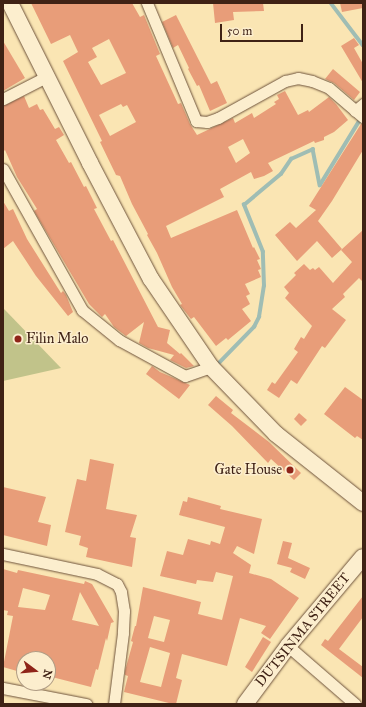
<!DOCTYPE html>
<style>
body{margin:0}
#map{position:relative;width:366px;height:707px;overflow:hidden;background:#fae5b3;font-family:"IM FELL Great Primer",serif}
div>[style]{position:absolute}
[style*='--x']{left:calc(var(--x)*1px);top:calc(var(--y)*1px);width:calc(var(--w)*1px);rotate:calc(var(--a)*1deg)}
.green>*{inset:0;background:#c1c38a}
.stream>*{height:3.5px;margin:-1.75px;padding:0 1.75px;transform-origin:1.75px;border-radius:1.75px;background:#9fbdb4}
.building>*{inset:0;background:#e89d79}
.roads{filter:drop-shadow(0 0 1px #6e533c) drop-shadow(0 0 1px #6e533c)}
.street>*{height:11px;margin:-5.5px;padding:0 5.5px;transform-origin:5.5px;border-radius:5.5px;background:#fceece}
.secondary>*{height:16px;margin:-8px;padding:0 8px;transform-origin:8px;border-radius:8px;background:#fceece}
.dots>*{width:11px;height:11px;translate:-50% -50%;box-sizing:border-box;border:2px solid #fceece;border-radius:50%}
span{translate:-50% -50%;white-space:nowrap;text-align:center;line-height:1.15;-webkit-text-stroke:3px #fceece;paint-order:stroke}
.poi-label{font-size:14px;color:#3f2215}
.left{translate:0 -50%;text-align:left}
.right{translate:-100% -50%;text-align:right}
.street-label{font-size:14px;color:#3f2215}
.frame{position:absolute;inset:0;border:4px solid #3f2215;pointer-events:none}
.north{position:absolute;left:16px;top:651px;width:40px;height:40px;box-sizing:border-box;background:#fceece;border:1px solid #b09c84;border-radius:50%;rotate:106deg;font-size:11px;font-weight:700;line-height:16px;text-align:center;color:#3f2215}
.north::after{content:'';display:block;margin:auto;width:14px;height:18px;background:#8f2418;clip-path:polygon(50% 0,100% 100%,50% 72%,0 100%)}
.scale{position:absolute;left:220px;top:24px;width:83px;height:18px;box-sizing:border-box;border:2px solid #3f2215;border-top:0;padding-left:5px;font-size:12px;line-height:14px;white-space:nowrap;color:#3f2215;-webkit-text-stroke:3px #fceece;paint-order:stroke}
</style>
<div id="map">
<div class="green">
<i style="clip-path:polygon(3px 308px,6px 311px,61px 368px,3px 381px)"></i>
</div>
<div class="stream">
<i style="--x:331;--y:3;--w:53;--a:52.7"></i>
<i style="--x:220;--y:362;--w:49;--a:-45.8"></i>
<i style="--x:254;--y:327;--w:11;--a:-63"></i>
<i style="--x:259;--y:317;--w:31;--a:-81"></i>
<i style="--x:264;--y:286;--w:34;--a:-92"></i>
<i style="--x:263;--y:252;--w:51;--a:-112"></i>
<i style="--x:244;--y:205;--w:48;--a:-40"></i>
<i style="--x:281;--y:174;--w:18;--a:-56"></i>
<i style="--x:291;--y:159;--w:24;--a:-24"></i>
<i style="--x:313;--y:149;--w:37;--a:79"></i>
<i style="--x:320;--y:185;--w:79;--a:-58.5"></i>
</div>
<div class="building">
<i style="clip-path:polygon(evenodd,31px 3px,132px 3px,140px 17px,144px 15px,160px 54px,156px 56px,178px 104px,181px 103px,190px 124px,197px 135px,233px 118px,235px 123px,252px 113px,254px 118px,276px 104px,274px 102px,279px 99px,277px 95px,285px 91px,298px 115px,308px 110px,309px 112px,329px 97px,336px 104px,348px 120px,334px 132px,324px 137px,324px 140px,315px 143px,314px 141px,268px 163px,273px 171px,264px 176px,254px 179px,251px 172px,220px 189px,224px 197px,166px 226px,171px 238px,237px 210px,253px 248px,254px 247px,260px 259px,257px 260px,261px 269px,258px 270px,261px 277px,245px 284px,250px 294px,246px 296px,250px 304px,242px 309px,251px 321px,228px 340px,226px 338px,216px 346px,194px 317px,191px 319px,180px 305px,182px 304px,172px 287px,157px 253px,147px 235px,148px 234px,132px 204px,120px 176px,116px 175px,100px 142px,102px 141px,63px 61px,78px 52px,70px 35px,51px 44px,31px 3px,109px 39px,126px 73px,101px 85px,88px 62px,97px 57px,92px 48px,109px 39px,31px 3px,121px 104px,123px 107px,127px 105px,136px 122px,110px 136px,99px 115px,121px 104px,31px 3px,243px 139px,250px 153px,236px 163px,228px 147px,243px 139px)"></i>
<i style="clip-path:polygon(213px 3px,263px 3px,264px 11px,233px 12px,234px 20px,215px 23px)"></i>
<i style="clip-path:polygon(340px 3px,363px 3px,363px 8px,342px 12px)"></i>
<i style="clip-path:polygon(176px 15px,211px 84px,217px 81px,227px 103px,210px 111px,199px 85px,197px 86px,188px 69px,189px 68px,178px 45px,173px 48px,162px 22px)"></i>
<i style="clip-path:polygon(354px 38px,359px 45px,354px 48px,363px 64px,363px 83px,341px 46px)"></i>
<i style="clip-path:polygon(3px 41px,25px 78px,3px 91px)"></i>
<i style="clip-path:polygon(333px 69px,360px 92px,354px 100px,334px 83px,325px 79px)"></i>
<i style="clip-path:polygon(24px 96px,29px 108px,37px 104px,40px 110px,43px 109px,55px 129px,59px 127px,64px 135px,56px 140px,69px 163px,71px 162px,84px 187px,86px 186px,97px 208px,94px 209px,111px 241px,113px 240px,158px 327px,170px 330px,167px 343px,180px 354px,181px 353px,194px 366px,186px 368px,170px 360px,174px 355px,148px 348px,139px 343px,144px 322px,126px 336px,114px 327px,105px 314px,102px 317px,89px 304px,34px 211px,37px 209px,17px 177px,5px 150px,3px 152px,3px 106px)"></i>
<i style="clip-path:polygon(361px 124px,363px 124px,363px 150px,332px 201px,318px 221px,342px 249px,332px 258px,317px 241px,297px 261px,275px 235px,290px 222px,296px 228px,316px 210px,309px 206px)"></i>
<i style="clip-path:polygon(3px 201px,9px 211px,13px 209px,27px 239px,61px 293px,63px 291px,66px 295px,73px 312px,68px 316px,36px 276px,13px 241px,3px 249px)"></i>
<i style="clip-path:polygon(363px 230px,363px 282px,359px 278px,343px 294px,345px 297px,332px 309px,346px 320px,325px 348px,322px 346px,297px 384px,291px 380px,279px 398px,267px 390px,272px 382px,275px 384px,298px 352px,294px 349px,301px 337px,304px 339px,312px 326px,285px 298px,289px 293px,284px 287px,296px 275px,294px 273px,304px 264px,310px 270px,313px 268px,315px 270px,319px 267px,333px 283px,352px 262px,341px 250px)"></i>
<i style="clip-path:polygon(152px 366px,160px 372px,190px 385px,179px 399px,146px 374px)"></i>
<i style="clip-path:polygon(345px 387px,363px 400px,363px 440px,357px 436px,355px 438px,324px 414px)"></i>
<i style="clip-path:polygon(216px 396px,233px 410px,231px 413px,269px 442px,301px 473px,294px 480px,271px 459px,268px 463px,232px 426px,208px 405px)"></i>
<i style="clip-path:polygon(299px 413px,307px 420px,301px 426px,294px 419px)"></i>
<i style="clip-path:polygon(90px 459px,114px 464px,106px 509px,137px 515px,130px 537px,136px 538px,132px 567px,86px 557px,88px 548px,79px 545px,81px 536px,65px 532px,77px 479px,86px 481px)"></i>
<i style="clip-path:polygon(3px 487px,46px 497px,38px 522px,51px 525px,47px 546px,3px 535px)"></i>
<i style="clip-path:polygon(evenodd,188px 497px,221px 506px,220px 509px,262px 519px,254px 554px,237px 546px,233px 553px,251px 565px,249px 573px,271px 579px,299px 598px,270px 639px,261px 633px,266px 626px,240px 618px,227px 666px,182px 654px,176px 678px,182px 680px,176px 704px,173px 704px,124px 692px,128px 676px,125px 675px,125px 671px,133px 642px,131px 641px,135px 626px,136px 626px,143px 587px,201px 602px,198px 614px,222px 620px,233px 576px,216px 572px,213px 582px,197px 580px,196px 584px,160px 576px,167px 551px,183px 555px,188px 539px,210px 545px,211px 541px,220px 544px,225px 527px,179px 515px,183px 501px,187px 502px,188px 497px,154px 616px,170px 620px,164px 642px,148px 638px,154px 616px,188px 497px,150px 647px,170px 653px,161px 687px,140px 682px,150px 647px)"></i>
<i style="clip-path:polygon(283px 541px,292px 543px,288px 558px,310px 568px,305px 579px,290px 572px,292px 568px,277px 564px)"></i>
<i style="clip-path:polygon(evenodd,3px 569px,17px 573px,18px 570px,84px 584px,85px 581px,92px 584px,114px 622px,111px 623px,107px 641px,106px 638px,98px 670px,96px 669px,91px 687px,48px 676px,48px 659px,24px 659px,24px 673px,3px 667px,13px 616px,7px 615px,8px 611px,3px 610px,3px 569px,23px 588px,50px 595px,45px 610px,18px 607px,23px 588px,3px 569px,80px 592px,99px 626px,72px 620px,80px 592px)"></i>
<i style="clip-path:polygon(363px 596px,363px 617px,339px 649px,363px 667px,363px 678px,321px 645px,325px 639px,328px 641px)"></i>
<i style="clip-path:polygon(263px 637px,271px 642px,252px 672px,245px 667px)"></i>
</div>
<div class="roads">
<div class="street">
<i style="--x:147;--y:3;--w:128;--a:67.4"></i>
<i style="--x:196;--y:121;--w:11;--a:5"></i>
<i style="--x:207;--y:122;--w:12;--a:-20"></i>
<i style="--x:218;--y:118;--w:77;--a:-28.9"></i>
<i style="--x:285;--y:81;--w:13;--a:-13"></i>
<i style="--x:298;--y:78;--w:14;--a:12"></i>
<i style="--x:312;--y:81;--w:18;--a:22"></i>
<i style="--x:329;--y:88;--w:45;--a:40.5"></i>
<i style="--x:3;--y:99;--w:51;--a:-27.1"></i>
<i style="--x:355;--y:111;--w:11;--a:-41"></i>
<i style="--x:3;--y:169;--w:162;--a:60.7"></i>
<i style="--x:82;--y:310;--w:48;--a:39"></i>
<i style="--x:119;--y:340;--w:75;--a:28.6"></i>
<i style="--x:185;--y:376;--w:28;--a:-19"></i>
<i style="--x:3;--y:554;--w:96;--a:12"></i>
<i style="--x:97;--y:574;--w:22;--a:27"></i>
<i style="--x:117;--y:584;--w:9;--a:63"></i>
<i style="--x:121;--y:592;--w:19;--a:81"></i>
<i style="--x:124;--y:611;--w:22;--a:93"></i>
<i style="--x:123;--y:633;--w:72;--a:97.2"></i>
<i style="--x:288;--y:646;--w:89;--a:40.9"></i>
<i style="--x:3;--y:688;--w:85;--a:10.9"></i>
</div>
<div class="secondary">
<i style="--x:10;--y:3;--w:179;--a:63.4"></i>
<i style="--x:90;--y:163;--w:131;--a:62.3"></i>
<i style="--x:151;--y:279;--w:107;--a:55.7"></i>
<i style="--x:211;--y:367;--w:93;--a:45.9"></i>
<i style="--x:276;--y:434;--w:111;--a:38.4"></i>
<i style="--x:245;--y:704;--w:72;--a:-53.4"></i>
<i style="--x:288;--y:646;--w:116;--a:-49.9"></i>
</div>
</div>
<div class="dots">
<i style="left:18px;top:339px;background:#8f2418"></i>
<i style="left:290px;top:470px;background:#8f2418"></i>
</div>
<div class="poi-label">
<span class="left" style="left:26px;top:339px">Filin Malo</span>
<span class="right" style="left:282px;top:470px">Gate House</span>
</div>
<div class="street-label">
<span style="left:303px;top:630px;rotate:-51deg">DUTSINMA STREET</span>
</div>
<div class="frame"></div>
<div class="north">N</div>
<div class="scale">50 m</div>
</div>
